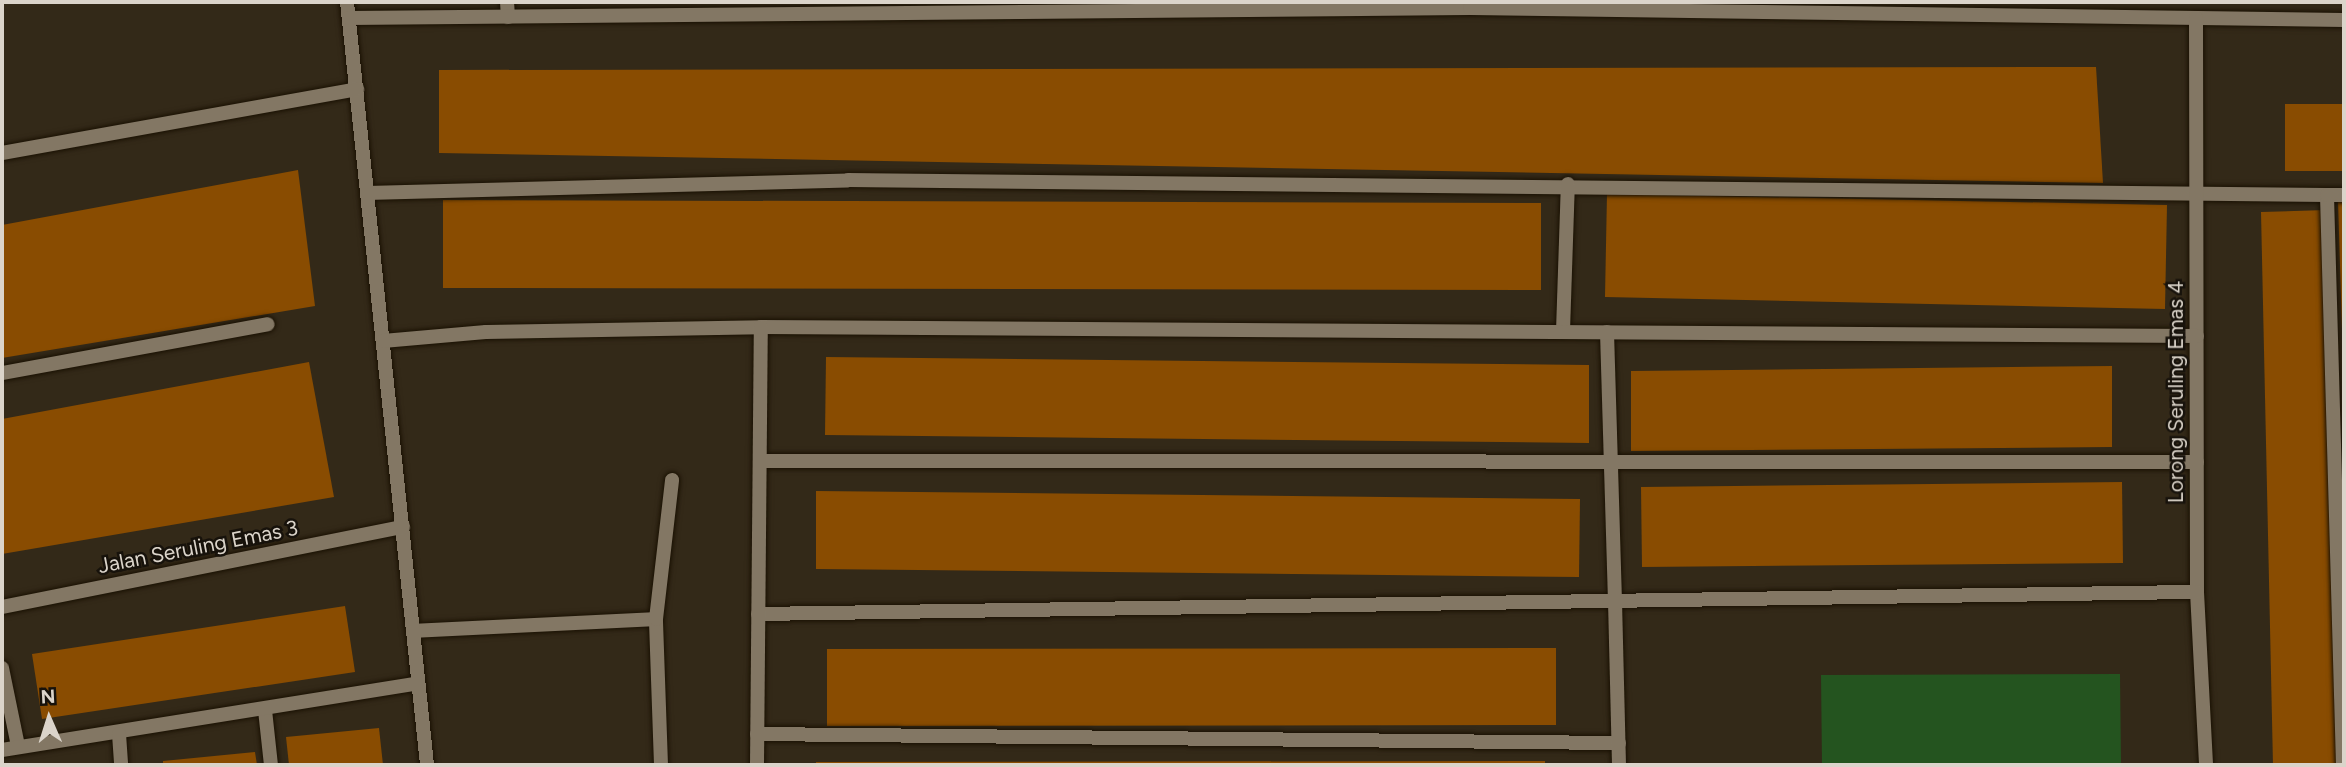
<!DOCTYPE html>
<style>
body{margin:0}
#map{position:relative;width:2346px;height:767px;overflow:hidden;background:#332918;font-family:Figtree,sans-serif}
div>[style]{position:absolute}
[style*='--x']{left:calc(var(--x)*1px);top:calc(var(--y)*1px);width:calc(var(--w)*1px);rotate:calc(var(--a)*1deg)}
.green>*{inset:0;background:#24541f}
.building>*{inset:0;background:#894c01}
.roads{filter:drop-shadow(0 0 2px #1a1103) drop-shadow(0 0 2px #1a1103)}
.service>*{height:14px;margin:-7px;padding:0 7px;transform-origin:7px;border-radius:7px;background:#837764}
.minor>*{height:14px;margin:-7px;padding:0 7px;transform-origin:7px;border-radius:7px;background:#837764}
span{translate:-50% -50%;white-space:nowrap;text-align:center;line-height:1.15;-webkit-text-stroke:5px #17120b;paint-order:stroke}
.street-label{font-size:21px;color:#dbd4ca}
.frame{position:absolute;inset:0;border:4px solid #dbd4ca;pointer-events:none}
.north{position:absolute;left:14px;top:683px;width:70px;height:70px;-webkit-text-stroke:5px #17120b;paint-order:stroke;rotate:357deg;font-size:19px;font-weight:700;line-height:28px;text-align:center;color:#dbd4ca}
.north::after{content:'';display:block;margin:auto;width:24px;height:32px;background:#dbd4ca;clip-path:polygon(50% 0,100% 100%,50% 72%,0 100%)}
</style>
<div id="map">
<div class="green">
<i style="clip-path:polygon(2120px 674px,2121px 765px,1822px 765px,1821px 675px)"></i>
</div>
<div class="building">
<i style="clip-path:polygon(2096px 67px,2103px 183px,439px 153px,439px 70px)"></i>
<i style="clip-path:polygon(2285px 104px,2344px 104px,2344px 171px,2285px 171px)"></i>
<i style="clip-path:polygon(298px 170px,315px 306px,2px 358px,2px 225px)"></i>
<i style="clip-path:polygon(1607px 194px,2167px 205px,2165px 309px,1605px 297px)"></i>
<i style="clip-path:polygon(443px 200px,1541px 203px,1541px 290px,443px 288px)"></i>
<i style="clip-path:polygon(2338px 202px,2344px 202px,2344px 330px,2342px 330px)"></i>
<i style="clip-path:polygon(2327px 210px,2340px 765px,2273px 765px,2261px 212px)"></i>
<i style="clip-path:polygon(826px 357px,1589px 365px,1589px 443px,825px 435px)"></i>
<i style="clip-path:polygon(309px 362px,334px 497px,2px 554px,2px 419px)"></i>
<i style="clip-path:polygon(2112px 366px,2112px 447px,1631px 451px,1631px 371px)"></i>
<i style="clip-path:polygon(2122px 482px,2123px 563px,1642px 567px,1641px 487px)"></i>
<i style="clip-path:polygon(816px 491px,1580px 499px,1579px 577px,816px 569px)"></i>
<i style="clip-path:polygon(345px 606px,355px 672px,42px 719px,32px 654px)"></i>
<i style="clip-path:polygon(1556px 648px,1556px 725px,827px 726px,827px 649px)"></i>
<i style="clip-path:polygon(379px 728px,383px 765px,289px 765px,286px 737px)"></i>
<i style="clip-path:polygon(255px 752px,257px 765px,163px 765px,163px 761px)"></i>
<i style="clip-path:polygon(1545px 761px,1545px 765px,816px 765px,816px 762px)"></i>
</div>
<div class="roads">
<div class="service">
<i style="--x:507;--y:2;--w:15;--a:86"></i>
<i style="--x:367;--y:193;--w:481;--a:-1.5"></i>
<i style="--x:848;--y:180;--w:1479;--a:0.58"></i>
<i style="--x:1563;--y:331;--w:147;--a:-88.1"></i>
<i style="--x:1607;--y:332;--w:269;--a:88.3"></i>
<i style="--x:2;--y:373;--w:270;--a:-10.4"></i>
<i style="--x:760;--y:461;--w:1437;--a:0.04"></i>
<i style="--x:413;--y:631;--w:243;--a:-2.8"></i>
<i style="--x:2;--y:668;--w:80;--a:78.4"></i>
<i style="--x:265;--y:710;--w:55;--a:83.8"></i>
<i style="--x:757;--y:734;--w:862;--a:0.6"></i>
<i style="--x:2;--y:750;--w:421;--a:-9.1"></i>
<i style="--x:661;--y:765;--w:146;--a:-92"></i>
<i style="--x:656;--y:619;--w:140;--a:-83.4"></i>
<i style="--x:2343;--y:765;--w:570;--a:-91.61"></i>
<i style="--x:2327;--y:195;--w:17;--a:0"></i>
</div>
<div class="minor">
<i style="--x:347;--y:2;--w:767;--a:84.01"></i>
<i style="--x:349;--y:18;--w:1121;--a:-0.51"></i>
<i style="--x:1470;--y:8;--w:874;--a:0.79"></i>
<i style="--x:2196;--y:18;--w:574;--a:89.9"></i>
<i style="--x:2197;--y:592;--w:173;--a:87"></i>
<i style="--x:2;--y:153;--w:361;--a:-10.2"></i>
<i style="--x:383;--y:341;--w:103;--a:-5"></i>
<i style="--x:486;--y:332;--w:275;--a:-1"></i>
<i style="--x:761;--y:327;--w:1436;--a:0.36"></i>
<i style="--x:1615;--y:601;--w:164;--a:88.6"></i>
<i style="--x:2;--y:607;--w:409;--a:-11.3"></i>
<i style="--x:758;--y:614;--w:1439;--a:-0.88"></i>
<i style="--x:119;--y:734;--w:31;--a:86"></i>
<i style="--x:757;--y:765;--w:438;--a:-89.5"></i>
</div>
</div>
<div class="street-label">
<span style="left:2176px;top:392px;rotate:-90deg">Lorong Seruling Emas 4</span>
<span style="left:198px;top:547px;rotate:-11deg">Jalan Seruling Emas 3</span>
</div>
<div class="frame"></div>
<div class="north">N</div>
</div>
